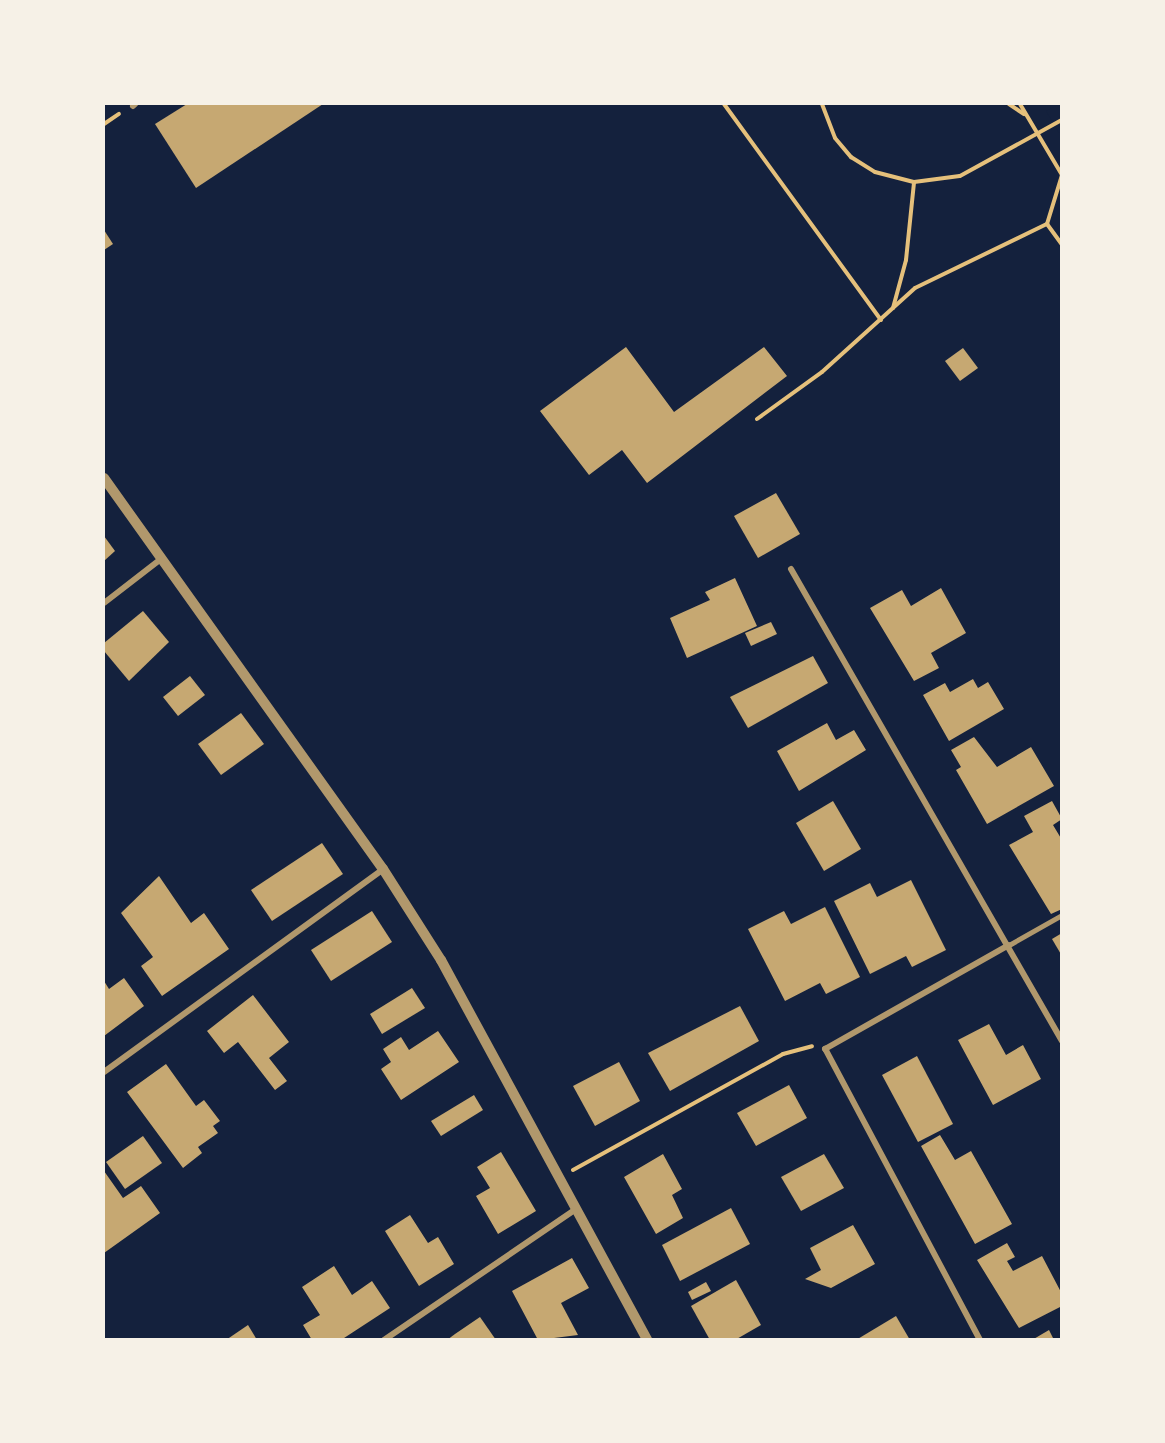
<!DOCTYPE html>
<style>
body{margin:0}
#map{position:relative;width:1165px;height:1443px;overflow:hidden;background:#14213d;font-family:Arial,sans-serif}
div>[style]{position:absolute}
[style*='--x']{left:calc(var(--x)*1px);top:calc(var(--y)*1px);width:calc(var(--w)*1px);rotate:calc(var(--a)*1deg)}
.pier>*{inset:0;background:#14213d}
.building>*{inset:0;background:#c6a872}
.path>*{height:4px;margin:-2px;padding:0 2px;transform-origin:2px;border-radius:2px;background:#e5c07b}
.service>*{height:4.5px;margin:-2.25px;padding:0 2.25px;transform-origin:2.25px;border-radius:2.25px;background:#b1986c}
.minor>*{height:6px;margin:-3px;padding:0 3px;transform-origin:3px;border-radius:3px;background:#b1986c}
.tertiary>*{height:10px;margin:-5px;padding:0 5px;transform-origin:5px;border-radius:5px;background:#b1986c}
span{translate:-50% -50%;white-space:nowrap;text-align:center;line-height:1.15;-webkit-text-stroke:6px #f6f1e7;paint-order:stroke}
.frame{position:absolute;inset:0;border:105px solid #f6f1e7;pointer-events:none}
</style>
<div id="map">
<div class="pier">
<i style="clip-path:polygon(1060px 104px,1061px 131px,1059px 133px,1046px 111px)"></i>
</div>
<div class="building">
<i style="clip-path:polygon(187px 104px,323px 104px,196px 188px,155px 124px)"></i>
<i style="clip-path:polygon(104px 230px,113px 244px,104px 250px)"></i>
<i style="clip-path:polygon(626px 347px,674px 412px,764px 347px,787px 376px,647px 483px,622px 450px,589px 475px,540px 411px)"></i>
<i style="clip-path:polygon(963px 348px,978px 368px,960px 381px,945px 361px)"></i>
<i style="clip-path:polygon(776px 493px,800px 534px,758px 558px,734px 516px)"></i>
<i style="clip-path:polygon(104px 536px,115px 551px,104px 561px)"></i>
<i style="clip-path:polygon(735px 578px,757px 626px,687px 658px,670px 618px,710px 600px,705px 592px)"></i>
<i style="clip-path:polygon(941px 588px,966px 633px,931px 653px,939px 668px,914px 681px,870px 608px,902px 590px,911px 606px)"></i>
<i style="clip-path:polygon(143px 611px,169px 642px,129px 681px,104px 651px,104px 643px)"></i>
<i style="clip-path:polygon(771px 622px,777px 634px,751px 646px,745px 633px)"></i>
<i style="clip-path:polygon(813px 656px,828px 683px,748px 728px,730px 697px)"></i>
<i style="clip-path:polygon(190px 676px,205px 695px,178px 716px,163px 697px)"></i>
<i style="clip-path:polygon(973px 679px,978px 688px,988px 682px,1004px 709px,949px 741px,923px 695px,945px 683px,950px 692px)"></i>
<i style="clip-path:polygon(241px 713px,264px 744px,221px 775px,198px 744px)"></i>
<i style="clip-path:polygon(827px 723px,836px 740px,854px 730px,866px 750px,799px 791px,777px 751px)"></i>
<i style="clip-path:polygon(974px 737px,997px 767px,1031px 747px,1054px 786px,987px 824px,956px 770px,961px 767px,951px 750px)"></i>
<i style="clip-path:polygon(833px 801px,861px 849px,824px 871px,796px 823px)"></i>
<i style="clip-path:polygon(1052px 801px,1062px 819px,1053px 825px,1062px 840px,1062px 909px,1051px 914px,1009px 845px,1033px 832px,1024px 816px)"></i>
<i style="clip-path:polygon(322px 843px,343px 874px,272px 921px,251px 890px)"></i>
<i style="clip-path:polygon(159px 876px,191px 923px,204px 913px,229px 949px,162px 996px,141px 966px,153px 957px,121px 913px)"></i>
<i style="clip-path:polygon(911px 880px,946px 950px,912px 967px,906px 956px,870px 974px,834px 901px,870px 883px,877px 897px)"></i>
<i style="clip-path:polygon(825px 907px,860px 977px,826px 994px,820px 983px,785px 1001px,748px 929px,784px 911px,791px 924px)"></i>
<i style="clip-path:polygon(372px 911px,392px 942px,331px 981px,311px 950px)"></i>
<i style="clip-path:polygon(1062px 933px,1062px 956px,1052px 939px)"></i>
<i style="clip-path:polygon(124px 978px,144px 1006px,104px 1036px,104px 981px,109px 989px)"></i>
<i style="clip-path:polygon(412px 988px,425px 1008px,382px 1034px,370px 1014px)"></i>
<i style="clip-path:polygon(253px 995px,289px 1042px,269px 1058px,287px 1081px,275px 1090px,238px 1042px,224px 1053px,207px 1031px)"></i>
<i style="clip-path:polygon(740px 1006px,759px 1041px,670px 1091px,648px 1053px)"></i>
<i style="clip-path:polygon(989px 1024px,1006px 1055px,1023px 1045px,1041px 1079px,993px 1105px,958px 1040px)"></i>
<i style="clip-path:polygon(438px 1031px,459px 1062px,401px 1100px,381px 1069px,391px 1062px,383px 1049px,401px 1037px,409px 1050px)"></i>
<i style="clip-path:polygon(917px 1056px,953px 1124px,918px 1142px,882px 1075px)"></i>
<i style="clip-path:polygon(619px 1062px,640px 1101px,595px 1126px,573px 1086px)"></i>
<i style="clip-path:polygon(166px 1064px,196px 1106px,204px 1100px,220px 1121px,213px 1126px,218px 1133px,198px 1147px,202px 1153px,183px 1168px,127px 1092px)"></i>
<i style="clip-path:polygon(789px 1085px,807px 1118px,756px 1146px,737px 1113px)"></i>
<i style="clip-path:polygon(474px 1095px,483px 1110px,441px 1136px,431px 1121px)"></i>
<i style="clip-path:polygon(940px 1135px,955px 1160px,971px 1151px,1012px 1224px,975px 1244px,921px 1146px)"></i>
<i style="clip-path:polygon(143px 1136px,162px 1163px,125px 1189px,106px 1162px)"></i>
<i style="clip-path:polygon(501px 1152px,536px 1211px,498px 1234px,476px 1196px,490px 1188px,477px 1167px)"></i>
<i style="clip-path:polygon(663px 1154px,682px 1189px,672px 1195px,683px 1218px,656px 1234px,624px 1177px)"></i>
<i style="clip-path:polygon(824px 1154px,844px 1188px,801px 1211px,781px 1177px)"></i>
<i style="clip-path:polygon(104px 1171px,123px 1198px,141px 1186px,160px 1213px,104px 1253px)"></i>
<i style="clip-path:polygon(731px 1208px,750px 1244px,680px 1281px,662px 1245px)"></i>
<i style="clip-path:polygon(410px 1215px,428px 1243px,438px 1237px,454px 1264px,419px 1286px,385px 1231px)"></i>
<i style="clip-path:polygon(853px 1225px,875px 1264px,831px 1288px,805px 1279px,821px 1270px,810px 1248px)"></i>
<i style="clip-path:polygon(1007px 1243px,1015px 1257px,1007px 1261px,1013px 1271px,1042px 1256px,1062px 1294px,1062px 1306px,1019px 1328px,977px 1260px)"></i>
<i style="clip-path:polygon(572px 1258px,589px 1288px,561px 1303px,578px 1335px,538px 1340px,512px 1291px)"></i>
<i style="clip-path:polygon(334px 1266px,352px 1295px,372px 1281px,390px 1308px,341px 1340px,312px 1340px,303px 1325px,320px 1315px,302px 1287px)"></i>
<i style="clip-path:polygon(736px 1280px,761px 1325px,735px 1340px,710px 1340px,691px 1306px)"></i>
<i style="clip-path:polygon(706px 1282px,711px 1291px,692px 1300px,688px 1292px)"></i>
<i style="clip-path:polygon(896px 1316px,910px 1340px,856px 1340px)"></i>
<i style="clip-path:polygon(480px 1317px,496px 1340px,447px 1340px,455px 1334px)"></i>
<i style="clip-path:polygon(248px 1325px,257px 1340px,226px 1340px)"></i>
<i style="clip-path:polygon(1049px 1330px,1054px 1340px,1032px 1340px)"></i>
</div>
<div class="path">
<i style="--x:724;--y:104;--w:267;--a:54"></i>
<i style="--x:822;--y:104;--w:36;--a:69"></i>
<i style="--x:835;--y:138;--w:25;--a:50"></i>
<i style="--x:851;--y:157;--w:28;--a:32"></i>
<i style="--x:875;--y:172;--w:40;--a:14.4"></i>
<i style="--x:914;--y:182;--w:46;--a:-7.4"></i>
<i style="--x:960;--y:176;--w:116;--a:-28.8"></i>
<i style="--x:1009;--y:104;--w:18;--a:34"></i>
<i style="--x:1020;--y:104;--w:82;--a:59.4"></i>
<i style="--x:104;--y:124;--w:18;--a:-34"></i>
<i style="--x:1047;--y:224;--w:26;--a:54"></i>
<i style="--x:893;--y:308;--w:50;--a:-74.8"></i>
<i style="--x:906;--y:260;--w:78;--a:-84.1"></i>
<i style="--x:757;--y:419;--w:80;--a:-35.9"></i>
<i style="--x:822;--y:372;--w:125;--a:-42.1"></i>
<i style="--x:915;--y:288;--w:147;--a:-25.9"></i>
<i style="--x:1047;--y:224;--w:51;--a:-73"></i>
<i style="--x:573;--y:1170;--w:240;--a:-28.9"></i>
<i style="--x:783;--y:1054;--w:30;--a:-15"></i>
</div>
<div class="service">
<i style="--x:1009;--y:945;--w:61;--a:-29.5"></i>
</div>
<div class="minor">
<i style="--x:133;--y:106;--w:3;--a:-45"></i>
<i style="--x:791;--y:569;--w:544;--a:60.14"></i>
<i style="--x:104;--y:603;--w:73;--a:-37.8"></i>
<i style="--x:104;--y:1072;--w:345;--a:-36"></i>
<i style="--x:384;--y:1340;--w:232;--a:-34.3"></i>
<i style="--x:980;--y:1340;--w:330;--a:-118"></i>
<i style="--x:825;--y:1049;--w:211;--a:-29.5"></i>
</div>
<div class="tertiary">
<i style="--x:104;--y:478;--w:480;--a:54.5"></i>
<i style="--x:383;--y:869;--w:108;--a:57.5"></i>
<i style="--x:441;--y:960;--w:432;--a:61.5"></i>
</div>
<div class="frame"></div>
</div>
